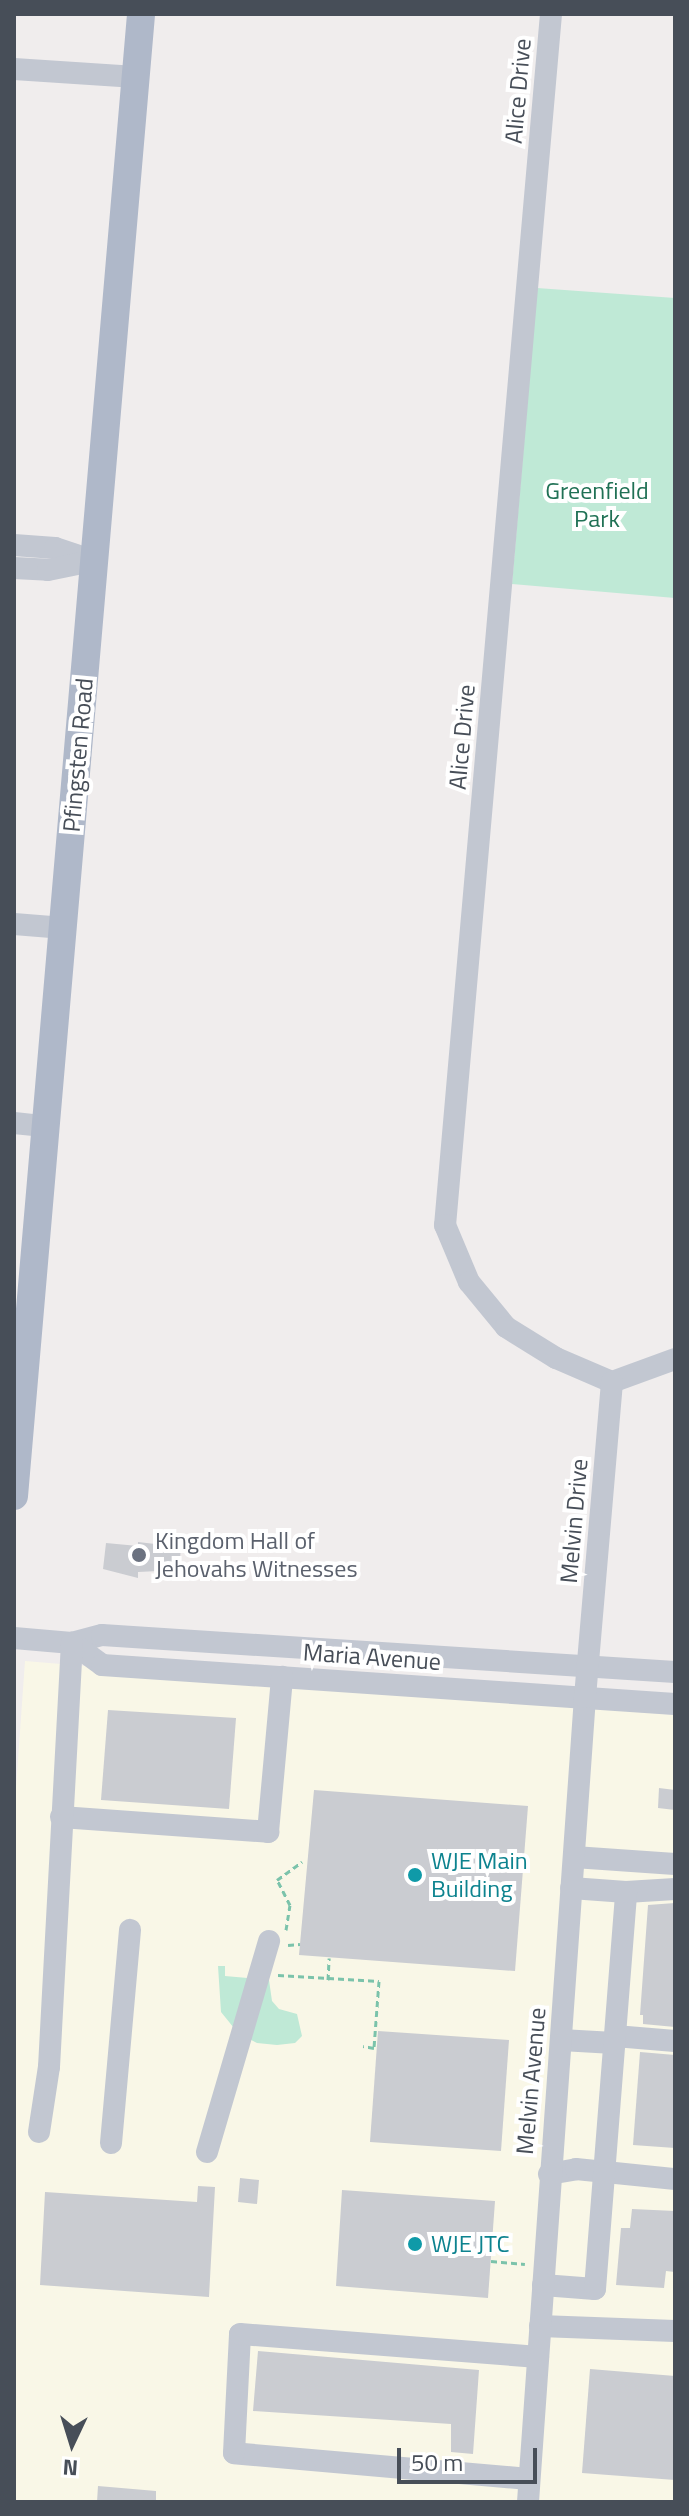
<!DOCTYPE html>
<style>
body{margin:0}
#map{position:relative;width:689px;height:2516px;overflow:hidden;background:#f0eded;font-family:"Titillium Web",sans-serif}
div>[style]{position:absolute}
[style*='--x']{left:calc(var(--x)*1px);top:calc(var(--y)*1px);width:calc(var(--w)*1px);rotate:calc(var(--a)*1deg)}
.commercial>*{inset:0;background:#f9f7e7}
.green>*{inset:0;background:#bfe9d6}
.building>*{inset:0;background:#caccd1}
.path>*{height:3px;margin-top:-1.5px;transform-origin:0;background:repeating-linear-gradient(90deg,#7bc3ab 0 6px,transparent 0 10px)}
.minor>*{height:22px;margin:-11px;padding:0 11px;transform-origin:11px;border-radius:11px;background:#c2c7d1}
.major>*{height:28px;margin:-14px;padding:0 14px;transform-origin:14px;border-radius:14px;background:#afb8c9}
.dots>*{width:22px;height:22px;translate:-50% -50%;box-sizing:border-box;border:4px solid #fff;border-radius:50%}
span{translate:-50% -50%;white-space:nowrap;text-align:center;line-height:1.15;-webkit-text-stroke:8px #fff;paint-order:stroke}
.street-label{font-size:24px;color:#474e58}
.park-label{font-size:24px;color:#207155}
.worship-label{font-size:24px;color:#5b616d}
.left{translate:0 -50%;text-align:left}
.culture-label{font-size:24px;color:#0d838f}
.frame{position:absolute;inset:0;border:16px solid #474e58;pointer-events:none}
.north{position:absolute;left:32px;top:2404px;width:80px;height:80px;-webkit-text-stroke:6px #fff;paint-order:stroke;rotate:184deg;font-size:22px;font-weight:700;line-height:32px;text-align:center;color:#474e58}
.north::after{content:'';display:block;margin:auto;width:28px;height:36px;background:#474e58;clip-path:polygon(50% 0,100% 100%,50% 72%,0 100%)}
.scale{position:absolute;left:397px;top:2448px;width:140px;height:36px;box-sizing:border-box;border:4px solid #474e58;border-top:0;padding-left:10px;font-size:24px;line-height:28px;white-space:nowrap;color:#474e58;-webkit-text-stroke:6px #fff;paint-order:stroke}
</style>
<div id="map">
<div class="commercial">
<i style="clip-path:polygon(25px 1661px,675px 1715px,675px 2502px,14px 2502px,14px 1816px)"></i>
</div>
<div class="green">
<i style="clip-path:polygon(537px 288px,675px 298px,675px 598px,512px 584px)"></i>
<i style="clip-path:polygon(218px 1966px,225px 1966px,225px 1976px,269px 1980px,272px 2001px,279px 2009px,297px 2014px,302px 2036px,295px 2043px,277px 2045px,257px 2043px,238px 2033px,221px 2012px)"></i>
</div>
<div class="building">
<i style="clip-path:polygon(138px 1542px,181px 1547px,179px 1570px,138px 1572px,138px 1578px,103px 1569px,106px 1543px,138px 1546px)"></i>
<i style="clip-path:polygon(108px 1710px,236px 1718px,229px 1809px,101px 1800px)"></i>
<i style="clip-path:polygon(659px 1788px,675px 1790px,675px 1810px,658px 1808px)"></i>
<i style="clip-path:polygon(314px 1790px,528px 1806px,515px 1971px,299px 1955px)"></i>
<i style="clip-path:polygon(675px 1903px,675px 2027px,643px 2024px,643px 2015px,640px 2015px,648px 1905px)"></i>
<i style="clip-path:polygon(378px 2031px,509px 2040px,501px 2151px,370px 2142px)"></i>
<i style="clip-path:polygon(640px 2052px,675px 2055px,675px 2148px,633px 2145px)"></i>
<i style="clip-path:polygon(240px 2178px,259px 2180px,257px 2204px,238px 2202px)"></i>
<i style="clip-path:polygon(198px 2186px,215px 2187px,209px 2297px,40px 2285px,45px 2192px,197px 2202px)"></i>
<i style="clip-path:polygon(342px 2190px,495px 2201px,488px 2298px,336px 2286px)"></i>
<i style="clip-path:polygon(632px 2209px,675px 2211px,675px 2272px,666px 2271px,664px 2288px,616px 2285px,621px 2228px,630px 2228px)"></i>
<i style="clip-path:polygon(258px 2351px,479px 2370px,473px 2454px,451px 2452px,451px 2424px,253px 2411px)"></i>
<i style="clip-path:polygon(590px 2369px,675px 2376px,675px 2480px,582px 2473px)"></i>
<i style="clip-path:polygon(98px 2486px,156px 2491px,156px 2502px,97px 2502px)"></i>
</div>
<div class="path">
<i style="--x:286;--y:1930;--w:25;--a:-81"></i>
<i style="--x:290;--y:1905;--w:28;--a:-117"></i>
<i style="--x:277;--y:1880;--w:31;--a:-36"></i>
<i style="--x:288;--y:1945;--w:12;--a:-5"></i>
<i style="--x:278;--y:1975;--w:101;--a:3.4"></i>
<i style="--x:379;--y:1981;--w:67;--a:94.3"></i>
<i style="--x:374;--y:2048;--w:11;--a:-170"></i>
<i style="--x:328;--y:1980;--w:22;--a:-87"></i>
<i style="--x:491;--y:2261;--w:34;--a:5"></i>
</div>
<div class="minor">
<i style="--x:551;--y:14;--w:1216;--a:95"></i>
<i style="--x:445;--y:1225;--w:62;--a:67.2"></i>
<i style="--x:469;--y:1282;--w:58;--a:50.6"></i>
<i style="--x:506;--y:1327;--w:59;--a:31.8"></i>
<i style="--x:556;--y:1358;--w:61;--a:23.2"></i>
<i style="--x:14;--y:69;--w:122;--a:3.8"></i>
<i style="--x:14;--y:545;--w:41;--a:4.2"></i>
<i style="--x:55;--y:548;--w:41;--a:18.4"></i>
<i style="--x:14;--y:568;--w:34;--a:3"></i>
<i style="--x:48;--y:570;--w:45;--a:-11.6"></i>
<i style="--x:14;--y:924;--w:50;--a:4.6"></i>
<i style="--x:14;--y:1123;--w:30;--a:6"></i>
<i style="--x:612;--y:1382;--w:67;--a:-20.1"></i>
<i style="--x:14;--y:1638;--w:58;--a:4.9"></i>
<i style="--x:72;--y:1643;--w:31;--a:-15"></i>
<i style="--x:102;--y:1635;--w:574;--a:3.69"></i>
<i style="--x:72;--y:1643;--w:37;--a:36"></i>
<i style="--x:102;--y:1665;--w:574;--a:3.89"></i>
<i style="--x:61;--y:1817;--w:208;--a:4.1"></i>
<i style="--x:268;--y:1832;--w:156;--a:-84.8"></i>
<i style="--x:574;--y:1857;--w:101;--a:4"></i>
<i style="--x:626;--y:1892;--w:49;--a:-3.5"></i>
<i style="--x:615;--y:2036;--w:60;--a:4.8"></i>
<i style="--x:561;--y:2040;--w:53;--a:3.2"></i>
<i style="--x:39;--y:2132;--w:66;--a:-81.3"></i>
<i style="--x:49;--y:2067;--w:425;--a:-86.9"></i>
<i style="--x:111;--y:2143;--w:214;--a:-84.9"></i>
<i style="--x:207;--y:2152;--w:220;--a:-73.6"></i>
<i style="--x:549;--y:2174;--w:27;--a:-10"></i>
<i style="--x:576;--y:2169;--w:100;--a:5.8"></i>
<i style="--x:543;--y:2285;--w:52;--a:4.4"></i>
<i style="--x:595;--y:2289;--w:398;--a:-85.5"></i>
<i style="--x:626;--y:1892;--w:55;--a:-175.8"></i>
<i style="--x:540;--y:2326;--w:135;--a:2.1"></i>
<i style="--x:529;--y:2479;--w:296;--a:-175"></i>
<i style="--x:234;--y:2453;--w:119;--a:-87.1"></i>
<i style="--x:240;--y:2334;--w:299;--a:4.4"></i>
<i style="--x:528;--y:2502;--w:807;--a:-85.95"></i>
<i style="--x:585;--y:1697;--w:316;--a:-85.1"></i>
</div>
<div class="major">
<i style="--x:14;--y:1496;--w:1487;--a:-85.1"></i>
</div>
<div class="dots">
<i style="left:139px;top:1555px;background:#6b7280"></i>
<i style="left:415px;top:1875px;background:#0f9aa8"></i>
<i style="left:415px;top:2244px;background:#0f9aa8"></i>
</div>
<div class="street-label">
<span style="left:518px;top:91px;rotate:-85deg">Alice Drive</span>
<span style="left:462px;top:737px;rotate:-85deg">Alice Drive</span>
<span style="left:78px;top:755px;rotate:-85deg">Pfingsten Road</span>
<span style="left:574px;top:1521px;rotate:-85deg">Melvin Drive</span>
<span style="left:372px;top:1657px;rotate:4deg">Maria Avenue</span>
<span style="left:531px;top:2081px;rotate:-85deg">Melvin Avenue</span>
</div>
<div class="park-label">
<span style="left:597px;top:505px">Greenfield<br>Park</span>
</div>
<div class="worship-label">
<span class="left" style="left:155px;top:1555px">Kingdom Hall of<br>Jehovahs Witnesses</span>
</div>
<div class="culture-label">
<span class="left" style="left:431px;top:1875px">WJE Main<br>Building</span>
<span class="left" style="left:431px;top:2244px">WJE JTC</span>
</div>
<div class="frame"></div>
<div class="north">N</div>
<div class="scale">50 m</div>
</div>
